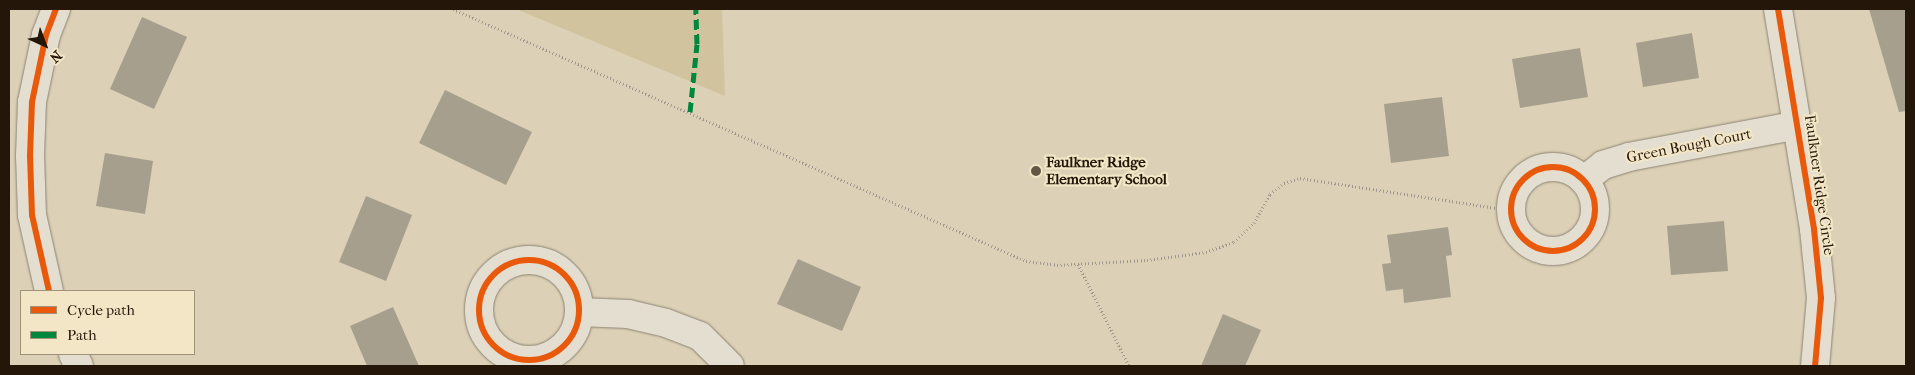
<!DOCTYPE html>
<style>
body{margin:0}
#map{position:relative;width:1915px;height:375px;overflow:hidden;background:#dcd1b6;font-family:"IM FELL French Canon",serif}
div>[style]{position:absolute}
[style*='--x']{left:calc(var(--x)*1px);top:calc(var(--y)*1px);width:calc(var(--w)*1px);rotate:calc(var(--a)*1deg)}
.green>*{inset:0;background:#d2c39f}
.building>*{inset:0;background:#a79f8d}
.path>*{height:3px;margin-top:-1.5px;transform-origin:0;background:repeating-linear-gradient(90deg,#9f998d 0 1px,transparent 0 3.5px)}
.roads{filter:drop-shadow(0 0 1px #8c8373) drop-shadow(0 0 1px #8c8373)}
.street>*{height:28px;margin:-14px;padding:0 14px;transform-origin:14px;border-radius:14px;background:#e3ded0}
.street>.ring{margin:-14px;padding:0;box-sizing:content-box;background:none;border:28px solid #e3ded0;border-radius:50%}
.quiet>*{height:5px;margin-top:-2.5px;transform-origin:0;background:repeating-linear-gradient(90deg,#00873e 0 10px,transparent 0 15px)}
.cycleway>*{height:6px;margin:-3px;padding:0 3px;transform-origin:3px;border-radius:3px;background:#e8590c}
.cycleway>.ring{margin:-3px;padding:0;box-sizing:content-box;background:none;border:6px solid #e8590c;border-radius:50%}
.dots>*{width:14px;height:14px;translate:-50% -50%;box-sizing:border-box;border:2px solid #f2e6c6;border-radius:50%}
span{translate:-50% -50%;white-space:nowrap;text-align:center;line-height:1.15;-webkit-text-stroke:4.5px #f2e6c6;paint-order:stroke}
.street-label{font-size:15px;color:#241608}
.poi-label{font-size:15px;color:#241608;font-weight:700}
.left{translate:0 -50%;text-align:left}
.frame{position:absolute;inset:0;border:10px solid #241608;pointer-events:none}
.legend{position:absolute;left:20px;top:290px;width:175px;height:65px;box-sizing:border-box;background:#f2e6c6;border:1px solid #a0937a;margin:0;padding:6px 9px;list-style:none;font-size:15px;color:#241608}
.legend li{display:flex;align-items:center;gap:10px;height:25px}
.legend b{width:25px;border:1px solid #a0937a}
.north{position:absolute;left:20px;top:20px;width:50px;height:50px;-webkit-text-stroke:4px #f2e6c6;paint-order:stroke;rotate:137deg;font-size:14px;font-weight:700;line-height:20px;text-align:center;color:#241608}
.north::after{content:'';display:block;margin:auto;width:18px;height:22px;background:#241608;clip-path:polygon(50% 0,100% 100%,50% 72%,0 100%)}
</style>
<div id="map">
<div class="green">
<i style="clip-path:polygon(516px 9px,722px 9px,725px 96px)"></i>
</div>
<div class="building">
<i style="clip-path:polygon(1869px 9px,1906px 9px,1906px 111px,1899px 112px)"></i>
<i style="clip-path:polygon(142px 17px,187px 37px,154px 109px,110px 89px)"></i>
<i style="clip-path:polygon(1692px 33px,1699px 78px,1643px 87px,1636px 43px)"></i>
<i style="clip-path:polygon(1580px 48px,1588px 97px,1520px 108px,1512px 59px)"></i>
<i style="clip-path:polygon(445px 90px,532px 132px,506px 185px,419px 143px)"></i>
<i style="clip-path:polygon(1442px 97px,1449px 156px,1391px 163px,1384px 104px)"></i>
<i style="clip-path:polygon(105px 153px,153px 161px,145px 214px,96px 206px)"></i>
<i style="clip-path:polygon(366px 196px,412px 215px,386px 281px,339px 262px)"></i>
<i style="clip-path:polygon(1724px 221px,1728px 271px,1671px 275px,1667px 226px)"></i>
<i style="clip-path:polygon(1448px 227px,1452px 255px,1446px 256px,1451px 297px,1404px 303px,1403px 289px,1386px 291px,1382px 264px,1391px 263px,1387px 235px)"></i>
<i style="clip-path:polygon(798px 259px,861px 287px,842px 331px,777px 304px)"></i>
<i style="clip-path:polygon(393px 307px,419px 366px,367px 366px,350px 326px)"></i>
<i style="clip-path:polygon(1223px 314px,1261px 330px,1245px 366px,1201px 366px)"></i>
</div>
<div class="path">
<i style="--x:453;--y:9;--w:626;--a:23.74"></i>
<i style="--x:1026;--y:261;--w:31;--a:7"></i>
<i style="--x:1057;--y:265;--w:90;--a:-3.2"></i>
<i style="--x:1147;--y:260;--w:60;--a:-7.7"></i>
<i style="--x:1206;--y:252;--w:30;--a:-20"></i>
<i style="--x:1234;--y:242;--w:28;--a:-44"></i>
<i style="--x:1254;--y:223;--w:33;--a:-61"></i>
<i style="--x:1270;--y:194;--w:18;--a:-38"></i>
<i style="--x:1284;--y:183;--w:17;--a:-17"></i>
<i style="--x:1300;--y:178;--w:212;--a:8.7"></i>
<i style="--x:1078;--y:264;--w:114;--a:63.4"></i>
</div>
<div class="roads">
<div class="street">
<i style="--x:1778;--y:9;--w:223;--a:80.7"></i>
<i style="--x:1814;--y:229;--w:69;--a:84.2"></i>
<i style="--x:1821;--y:298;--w:68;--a:95"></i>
<i class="ring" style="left:1511px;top:167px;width:56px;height:56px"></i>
<i style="--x:1584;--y:180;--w:24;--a:-38"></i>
<i style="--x:1603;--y:165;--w:27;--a:-17"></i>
<i style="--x:1629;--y:157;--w:172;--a:-10.7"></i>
<i class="ring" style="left:479px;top:260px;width:72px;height:72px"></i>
<i style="--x:49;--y:291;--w:78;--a:-102.6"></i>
<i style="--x:32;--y:215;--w:59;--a:-91.9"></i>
<i style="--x:30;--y:156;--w:54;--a:-87.9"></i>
<i style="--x:32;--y:102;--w:68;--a:-78.2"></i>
<i style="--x:46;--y:35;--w:28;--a:-69"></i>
<i style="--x:579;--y:312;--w:49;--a:2.3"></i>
<i style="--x:628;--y:314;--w:39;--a:13"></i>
<i style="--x:666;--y:323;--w:36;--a:21"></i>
<i style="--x:700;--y:336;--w:42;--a:45"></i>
<i style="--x:73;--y:354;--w:13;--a:63"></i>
</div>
</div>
<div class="quiet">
<i style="--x:690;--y:112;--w:68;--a:-84.1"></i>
<i style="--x:697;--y:44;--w:35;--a:-92"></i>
</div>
<div class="cycleway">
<i style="--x:1778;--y:9;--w:223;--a:80.7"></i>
<i style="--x:1814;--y:229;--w:69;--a:84.2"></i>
<i style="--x:1821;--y:298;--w:68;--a:95"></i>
<i class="ring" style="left:1511px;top:167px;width:78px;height:78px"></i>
<i class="ring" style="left:479px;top:260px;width:94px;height:94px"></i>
<i style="--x:49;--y:291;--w:78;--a:-102.6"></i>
<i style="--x:32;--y:215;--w:59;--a:-91.9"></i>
<i style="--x:30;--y:156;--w:54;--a:-87.9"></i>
<i style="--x:32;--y:102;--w:68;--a:-78.2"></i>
<i style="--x:46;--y:35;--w:28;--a:-69"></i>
</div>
<div class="dots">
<i style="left:1036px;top:171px;background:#645745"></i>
</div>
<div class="street-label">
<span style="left:1689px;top:146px;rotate:-11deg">Green Bough Court</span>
<span style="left:1819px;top:185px;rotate:82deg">Faulkner Ridge Circle</span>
</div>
<div class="poi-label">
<span class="left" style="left:1046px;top:171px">Faulkner Ridge<br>Elementary School</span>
</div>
<div class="frame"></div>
<ul class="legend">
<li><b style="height:6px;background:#e8590c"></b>Cycle path</li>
<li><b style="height:6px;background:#00873e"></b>Path</li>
</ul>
<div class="north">N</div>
</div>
